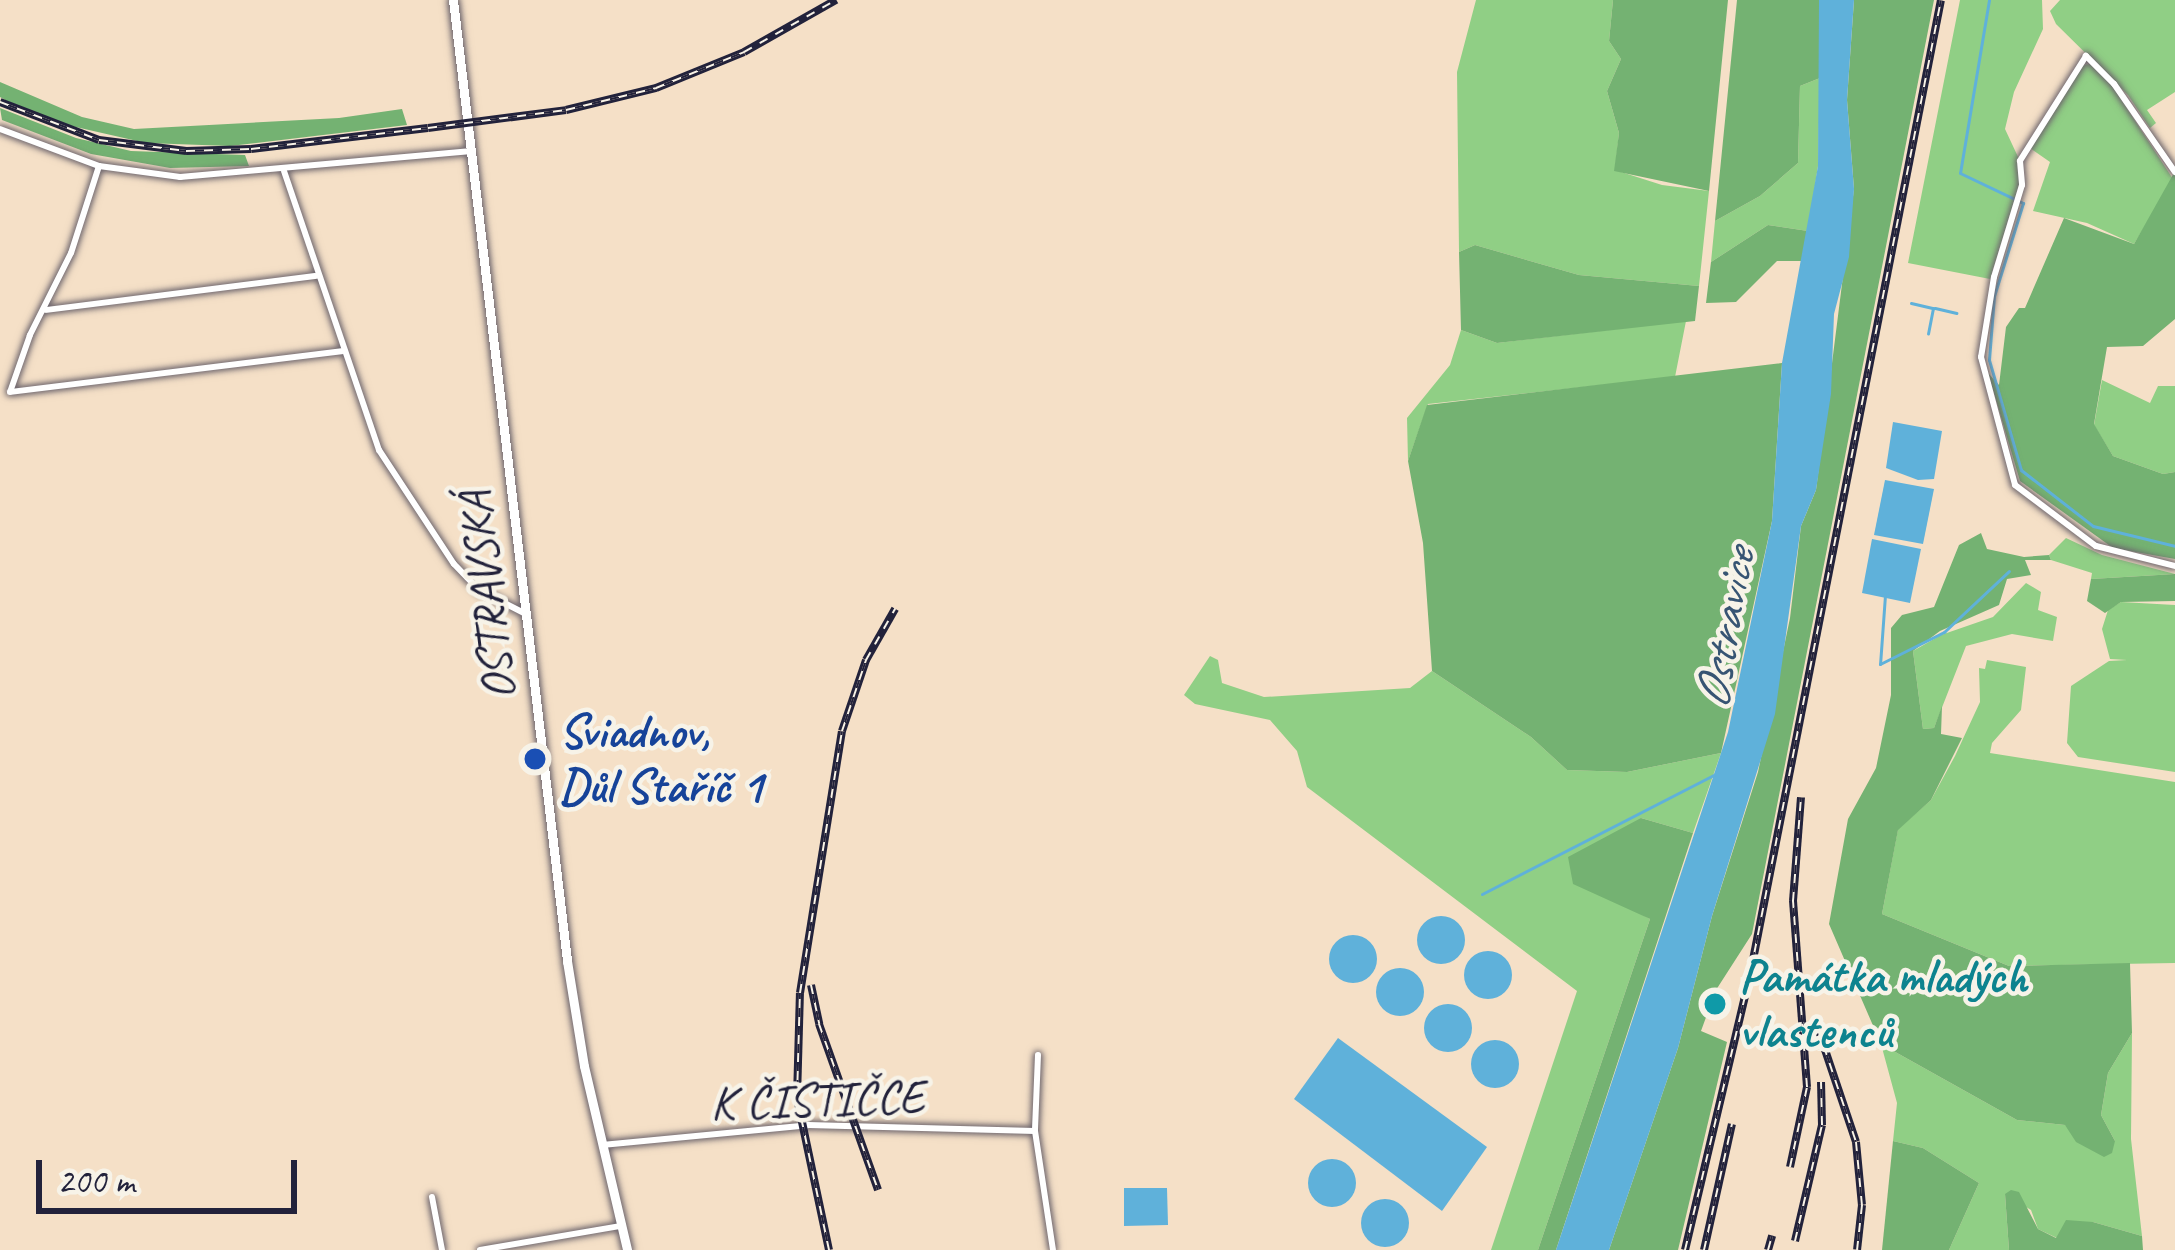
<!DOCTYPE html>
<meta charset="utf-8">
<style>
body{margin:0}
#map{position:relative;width:2175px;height:1250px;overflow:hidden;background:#f5e0c7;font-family:Caveat,sans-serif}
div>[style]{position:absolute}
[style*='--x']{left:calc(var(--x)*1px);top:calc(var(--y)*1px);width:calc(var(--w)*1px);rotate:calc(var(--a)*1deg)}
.green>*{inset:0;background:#90cf85}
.forest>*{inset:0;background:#74b272}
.water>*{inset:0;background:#5fb1da}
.round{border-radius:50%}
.stream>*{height:3px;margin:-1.5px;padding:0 1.5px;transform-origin:1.5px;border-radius:1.5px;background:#5fb1da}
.roads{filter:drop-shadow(0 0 3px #6c646c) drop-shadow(0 0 3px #6c646c)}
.street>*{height:6px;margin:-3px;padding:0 3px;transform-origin:3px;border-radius:3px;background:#fff}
.secondary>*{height:9px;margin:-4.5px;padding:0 4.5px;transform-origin:4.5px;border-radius:4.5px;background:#fff}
.rail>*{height:8px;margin-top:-4px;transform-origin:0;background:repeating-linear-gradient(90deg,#f7f3e8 0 9px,#22223b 0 18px);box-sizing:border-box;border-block:3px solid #22223b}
.dots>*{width:33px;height:33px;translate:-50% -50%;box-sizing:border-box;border:6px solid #f7f3e8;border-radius:50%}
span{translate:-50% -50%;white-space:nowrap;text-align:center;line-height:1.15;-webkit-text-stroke:9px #f7f3e8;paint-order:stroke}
.street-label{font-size:48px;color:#22223b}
.transit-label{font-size:48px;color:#164399;font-weight:700}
.left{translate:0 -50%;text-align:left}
.culture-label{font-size:48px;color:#0d838f;font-weight:700}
.water-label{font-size:51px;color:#375473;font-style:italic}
.scale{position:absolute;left:36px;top:1160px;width:261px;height:54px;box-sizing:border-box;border:6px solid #22223b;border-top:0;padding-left:15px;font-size:36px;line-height:42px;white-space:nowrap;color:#22223b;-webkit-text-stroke:9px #f7f3e8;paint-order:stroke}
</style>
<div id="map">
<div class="green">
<i style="clip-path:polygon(1476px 0,1613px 0,1609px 41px,1621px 59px,1607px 91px,1619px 133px,1615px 170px,1662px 185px,1709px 191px,1699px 286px,1579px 275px,1475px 245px,1459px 252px,1457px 72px)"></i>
<i style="clip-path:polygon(1960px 0,2042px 0,2043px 29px,2014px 92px,2005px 129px,2019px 159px,2019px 185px,1990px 279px,1908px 263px)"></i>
<i style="clip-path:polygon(2060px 0,2175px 0,2175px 92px,2147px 110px,2156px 123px,2150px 128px,2128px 95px,2056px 24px,2050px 11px)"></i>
<i style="clip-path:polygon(2090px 64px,2111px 84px,2173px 179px,2134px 244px,2087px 223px,2033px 211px,2050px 162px,2030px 148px,2083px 65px)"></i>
<i style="clip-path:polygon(1820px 78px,1818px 166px,1808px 231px,1768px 225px,1711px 262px,1715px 221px,1760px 196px,1798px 163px,1800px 86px)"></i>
<i style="clip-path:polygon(1686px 321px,1675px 377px,1428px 404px,1408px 461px,1407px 418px,1450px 365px,1461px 330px,1497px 343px)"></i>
<i style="clip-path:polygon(2102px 380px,2150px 403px,2158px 386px,2175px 386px,2175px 472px,2163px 474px,2113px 456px,2094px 425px)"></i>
<i style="clip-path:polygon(2066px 538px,2102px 555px,2175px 574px,2091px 579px,2092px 573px,2051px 560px,2049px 555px)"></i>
<i style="clip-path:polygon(2026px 583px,2041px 592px,2038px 610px,2057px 617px,2053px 641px,2012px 634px,1966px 646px,1934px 728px,1923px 729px,1913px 651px,1941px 635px,1993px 617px)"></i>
<i style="clip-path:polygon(2121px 602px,2175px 605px,2175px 772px,2078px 757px,2067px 743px,2071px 686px,2109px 661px,2127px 660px,2110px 659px,2102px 629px,2108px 610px)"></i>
<i style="clip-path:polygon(1210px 656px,1218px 660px,1222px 683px,1264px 697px,1410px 688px,1432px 671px,1531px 737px,1567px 770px,1627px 772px,1721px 753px,1693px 833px,1641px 818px,1624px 905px,1650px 919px,1538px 1250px,1491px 1250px,1577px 991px,1307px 787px,1297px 751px,1270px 720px,1195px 704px,1184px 695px)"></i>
<i style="clip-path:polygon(1987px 660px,2026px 667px,2021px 710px,1992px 743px,1990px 753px,2175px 782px,2175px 963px,2009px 966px,1882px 914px,1898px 829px,1931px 800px,1955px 756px,1980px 702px,1979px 668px,1985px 669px)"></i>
<i style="clip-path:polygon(2132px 1033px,2131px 1139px,2142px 1236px,2093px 1222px,2057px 1238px,2038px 1229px,2031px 1210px,2005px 1194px,2009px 1250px,1949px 1250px,1979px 1183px,1923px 1148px,1893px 1141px,1897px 1103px,1881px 1044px,2017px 1120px,2065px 1125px,2115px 1141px,2101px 1115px,2108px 1073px)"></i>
</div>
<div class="forest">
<i style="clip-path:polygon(1613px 0,1728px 0,1709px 191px,1614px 171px,1619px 133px,1607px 91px,1621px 59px,1609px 41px)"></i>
<i style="clip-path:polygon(1737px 0,1819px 0,1820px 78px,1800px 86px,1798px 163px,1760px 196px,1715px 221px)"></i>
<i style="clip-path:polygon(1854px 0,1934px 0,1752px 934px,1716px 990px,1701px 1031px,1727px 1042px,1678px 1250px,1609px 1250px,1678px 1048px,1712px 916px,1758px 772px,1790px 618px,1801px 526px,1816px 490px,1854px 189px,1847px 100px)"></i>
<i style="clip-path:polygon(0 82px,82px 117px,134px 129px,339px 118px,402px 109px,407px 125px,230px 146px,146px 143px,67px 125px,7px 101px,0 97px)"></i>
<i style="clip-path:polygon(0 108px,76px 138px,131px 151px,245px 155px,249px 166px,170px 168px,91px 154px,2px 120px)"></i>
<i style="clip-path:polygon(2175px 171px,2175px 319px,2143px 346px,2107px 347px,2094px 424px,2113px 456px,2163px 474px,2175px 472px,2175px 559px,2113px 548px,2020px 481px,1988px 373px,1999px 385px,2006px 327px,2019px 308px,2025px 308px,2064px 218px,2134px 244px)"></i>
<i style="clip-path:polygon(1768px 225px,1808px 231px,1803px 261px,1777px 261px,1736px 302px,1706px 303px,1711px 262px)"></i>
<i style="clip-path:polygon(1475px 245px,1579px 275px,1699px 286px,1695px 321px,1497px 343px,1461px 330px,1459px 252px)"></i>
<i style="clip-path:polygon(1782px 363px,1772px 521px,1721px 753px,1627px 772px,1567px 770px,1531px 737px,1432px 671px,1423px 543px,1408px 461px,1427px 405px)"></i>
<i style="clip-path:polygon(1981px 533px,1987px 549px,2024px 557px,2049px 555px,2051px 560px,2025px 560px,2031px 575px,2007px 579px,1999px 605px,1940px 631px,1913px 651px,1923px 729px,1934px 728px,1942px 706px,1941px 734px,1962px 738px,1931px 800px,1898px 830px,1882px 914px,2009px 966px,2130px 963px,2132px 1033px,2108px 1073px,2101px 1115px,2115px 1141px,2112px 1153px,2104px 1157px,2076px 1142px,2065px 1125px,2017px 1120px,1881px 1044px,1829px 924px,1848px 819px,1876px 768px,1891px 695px,1891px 628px,1902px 615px,1934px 607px,1959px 545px)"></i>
<i style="clip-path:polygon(2175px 574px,2175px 601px,2121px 602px,2105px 613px,2087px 601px,2091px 579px)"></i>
<i style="clip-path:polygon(1641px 818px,1693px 833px,1556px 1250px,1538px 1250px,1650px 919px,1573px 884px,1568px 857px)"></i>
<i style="clip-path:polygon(1893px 1141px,1923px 1148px,1979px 1183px,1949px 1250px,1882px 1250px)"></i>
<i style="clip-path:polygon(2011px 1190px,2019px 1192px,2038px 1229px,2056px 1238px,2066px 1220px,2093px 1222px,2142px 1236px,2143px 1250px,2009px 1250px,2005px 1194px)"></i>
</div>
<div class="water">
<i style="clip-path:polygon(1819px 0,1854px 0,1847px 100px,1854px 189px,1849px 257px,1834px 314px,1831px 394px,1816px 490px,1801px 526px,1775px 714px,1712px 916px,1678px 1048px,1609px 1250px,1556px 1250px,1728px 732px,1772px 521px,1782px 363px,1818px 166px)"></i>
<i style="clip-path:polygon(1893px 422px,1942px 431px,1934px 479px,1918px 480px,1886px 468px)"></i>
<i style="clip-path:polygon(1885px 480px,1934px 489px,1923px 544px,1874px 535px)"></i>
<i style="clip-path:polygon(1872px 539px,1921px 549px,1910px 603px,1862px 593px)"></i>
<i class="round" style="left:1417px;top:916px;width:48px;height:48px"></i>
<i class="round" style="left:1329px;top:935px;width:48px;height:48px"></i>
<i class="round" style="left:1464px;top:951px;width:48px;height:48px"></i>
<i class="round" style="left:1376px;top:968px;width:48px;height:48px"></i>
<i class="round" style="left:1424px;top:1004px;width:48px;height:48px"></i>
<i style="clip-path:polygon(1338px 1038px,1487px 1147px,1442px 1211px,1294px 1099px)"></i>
<i class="round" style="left:1471px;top:1040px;width:48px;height:48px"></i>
<i class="round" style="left:1308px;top:1159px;width:48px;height:48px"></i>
<i style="clip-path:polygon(1124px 1188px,1167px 1188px,1168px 1225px,1124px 1226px)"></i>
<i class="round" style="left:1361px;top:1199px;width:48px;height:48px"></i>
</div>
<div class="stream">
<i style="--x:1989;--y:0;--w:175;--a:99.5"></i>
<i style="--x:1960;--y:173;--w:70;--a:25.5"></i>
<i style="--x:2023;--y:203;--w:97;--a:107.3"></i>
<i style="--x:1994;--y:296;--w:64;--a:94.5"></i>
<i style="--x:1989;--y:360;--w:115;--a:73.8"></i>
<i style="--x:2021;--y:470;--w:91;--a:37.9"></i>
<i style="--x:2093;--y:526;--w:84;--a:13.7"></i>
<i style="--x:1911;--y:303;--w:23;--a:13"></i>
<i style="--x:1933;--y:308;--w:26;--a:101"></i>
<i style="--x:1935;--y:308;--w:22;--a:13"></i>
<i style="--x:1885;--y:595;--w:69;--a:94.1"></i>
<i style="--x:1880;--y:664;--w:72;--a:-26.6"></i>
<i style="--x:1944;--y:632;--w:89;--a:-43.2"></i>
<i style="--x:1482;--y:894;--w:262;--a:-27.2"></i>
</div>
<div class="roads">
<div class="street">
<i style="--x:0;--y:129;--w:106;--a:20.5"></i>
<i style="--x:99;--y:166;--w:82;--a:7.7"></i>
<i style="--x:180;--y:177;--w:290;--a:-5.1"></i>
<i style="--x:99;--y:166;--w:91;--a:107.8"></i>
<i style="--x:71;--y:253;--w:92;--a:116.6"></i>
<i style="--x:30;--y:335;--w:60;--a:109.3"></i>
<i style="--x:10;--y:392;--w:335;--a:-7"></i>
<i style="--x:284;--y:171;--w:295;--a:71.2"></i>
<i style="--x:379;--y:450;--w:136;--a:56.7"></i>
<i style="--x:454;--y:564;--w:36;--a:46"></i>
<i style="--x:479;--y:590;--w:51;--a:27.1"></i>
<i style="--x:2175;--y:172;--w:107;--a:-124.7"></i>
<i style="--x:2114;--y:84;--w:40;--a:-135"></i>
<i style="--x:2086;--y:56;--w:124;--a:122.2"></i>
<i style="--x:2020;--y:161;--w:24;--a:85"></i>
<i style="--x:2022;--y:185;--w:96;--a:106.9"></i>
<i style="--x:1994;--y:277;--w:81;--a:99.2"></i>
<i style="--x:1981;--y:357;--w:132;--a:75.1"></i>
<i style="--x:2015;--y:485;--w:101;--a:37"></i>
<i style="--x:2096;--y:546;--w:81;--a:14.2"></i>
<i style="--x:46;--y:310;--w:272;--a:-7.2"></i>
<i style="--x:1038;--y:1055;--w:76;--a:92.3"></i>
<i style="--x:1035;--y:1131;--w:120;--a:81.4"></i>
<i style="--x:602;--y:1145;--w:207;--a:-5.5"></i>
<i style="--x:808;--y:1125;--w:227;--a:1.5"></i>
<i style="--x:432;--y:1197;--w:54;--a:79.3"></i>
<i style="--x:480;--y:1250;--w:143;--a:-9.7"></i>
</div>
<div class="secondary">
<i style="--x:453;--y:0;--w:968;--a:83.23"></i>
<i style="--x:567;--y:961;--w:106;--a:80.8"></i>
<i style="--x:584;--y:1066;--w:189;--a:76.8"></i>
</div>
</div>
<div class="rail">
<i style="--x:0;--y:102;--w:106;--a:21"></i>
<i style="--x:99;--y:140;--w:88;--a:7.2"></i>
<i style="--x:186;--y:151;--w:65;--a:-1.8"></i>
<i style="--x:251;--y:149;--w:178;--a:-6.8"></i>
<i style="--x:428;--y:128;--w:139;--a:-7.4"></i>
<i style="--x:566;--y:110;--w:93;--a:-13.7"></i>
<i style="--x:656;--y:88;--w:95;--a:-22.2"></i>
<i style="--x:744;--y:52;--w:106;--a:-29.5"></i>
<i style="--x:811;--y:985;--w:40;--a:78"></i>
<i style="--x:819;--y:1024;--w:176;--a:70.4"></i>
<i style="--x:1818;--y:1029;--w:119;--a:71.4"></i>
<i style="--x:1856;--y:1142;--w:63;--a:84.6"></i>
<i style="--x:1862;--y:1205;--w:45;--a:96.3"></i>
<i style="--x:1790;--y:1167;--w:82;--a:-78"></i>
<i style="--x:1807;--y:1087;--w:187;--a:-94.3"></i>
<i style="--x:1793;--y:901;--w:104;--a:-85.6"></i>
<i style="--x:1795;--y:1241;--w:119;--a:-76.9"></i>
<i style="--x:1822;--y:1125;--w:43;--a:-91.3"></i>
<i style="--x:829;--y:1250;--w:155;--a:-101.9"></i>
<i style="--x:797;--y:1098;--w:105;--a:-88.4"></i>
<i style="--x:800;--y:993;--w:265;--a:-80.9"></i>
<i style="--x:842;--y:731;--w:75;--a:-71.3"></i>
<i style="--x:866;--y:660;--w:59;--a:-60.4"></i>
<i style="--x:1685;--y:1250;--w:288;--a:-76.7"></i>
<i style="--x:1751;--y:970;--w:988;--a:-78.92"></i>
<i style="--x:1704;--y:1250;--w:129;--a:-77.5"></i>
<i style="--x:1768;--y:1250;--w:15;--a:-74"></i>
</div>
<div class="dots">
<i style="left:535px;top:759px;background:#1a4fb4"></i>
<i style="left:1715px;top:1004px;background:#0f9aa8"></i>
</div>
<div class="street-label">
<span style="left:487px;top:596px;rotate:-97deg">OSTRAVSKÁ</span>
<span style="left:817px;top:1100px;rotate:-2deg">K ČISTIČCE</span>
</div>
<div class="transit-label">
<span class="left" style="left:559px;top:759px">Sviadnov,<br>Důl Staříč 1</span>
</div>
<div class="culture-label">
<span class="left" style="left:1739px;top:1004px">Památka mladých<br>vlastenců</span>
</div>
<div class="water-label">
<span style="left:1724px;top:629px;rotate:-80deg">Ostravice</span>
</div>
<div class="scale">200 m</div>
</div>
